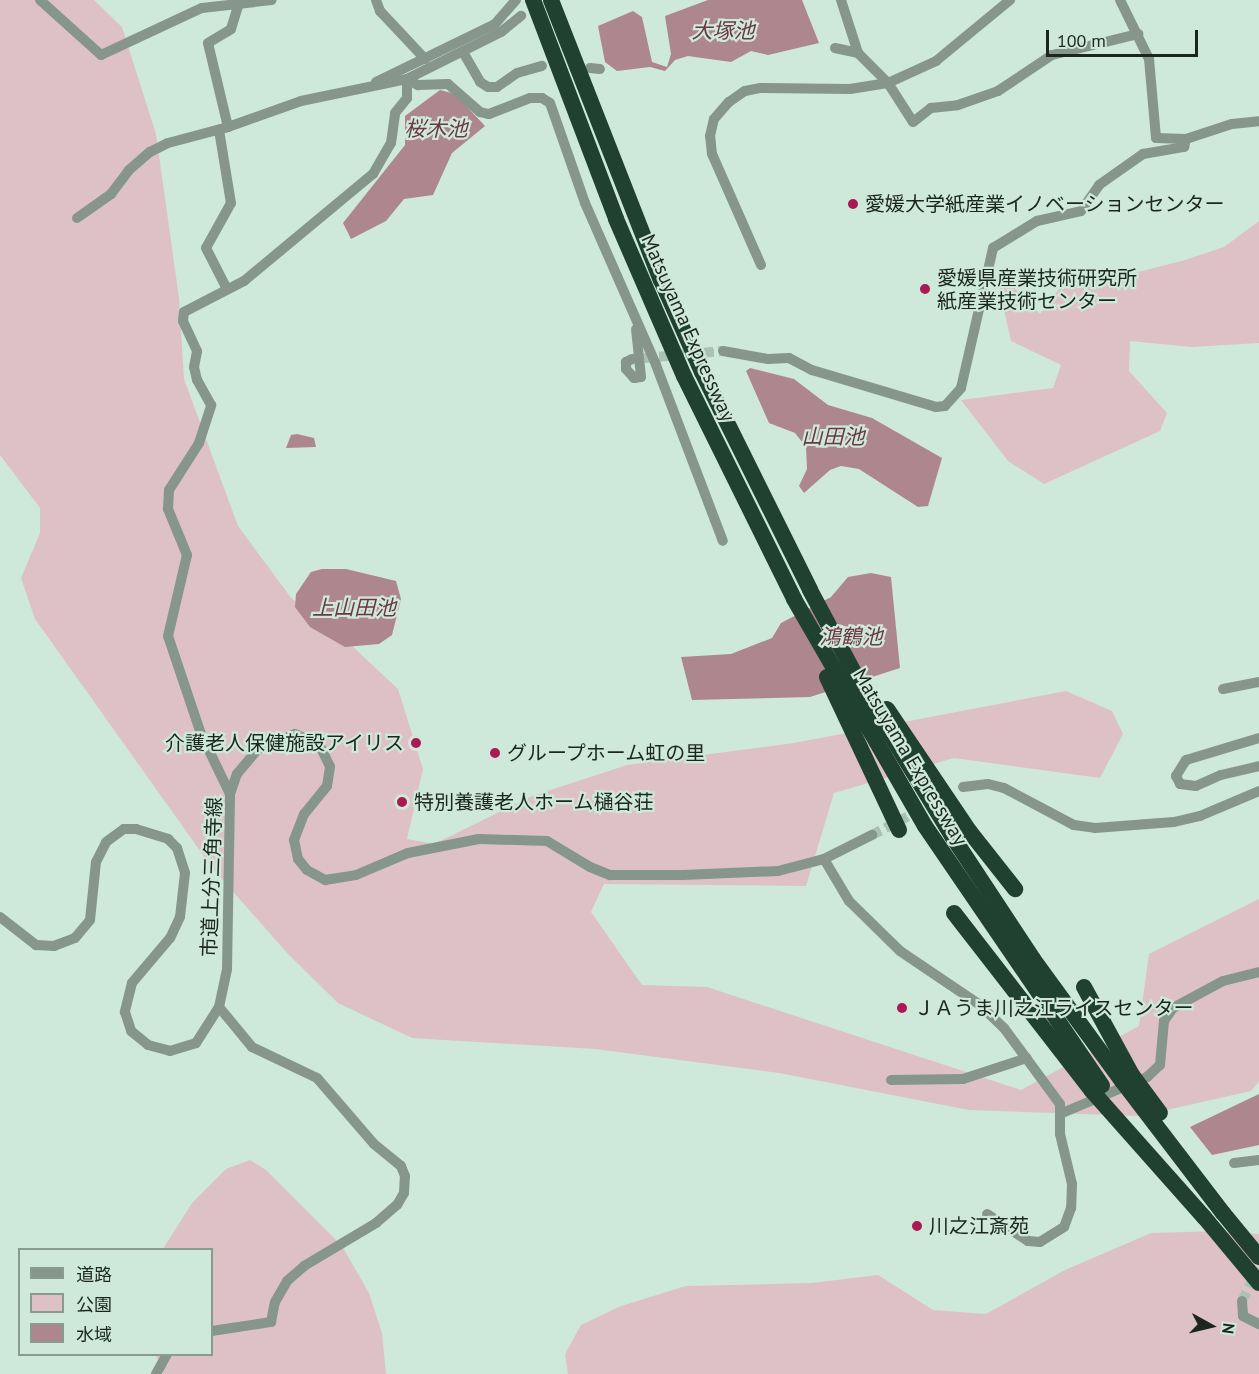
<!DOCTYPE html>
<meta charset="utf-8">
<style>
body{margin:0}
#map{position:relative;width:1259px;height:1374px;overflow:hidden;background:#cee9d9;font-family:"PT Sans","Noto Sans JP",sans-serif}
div>[style]{position:absolute}
[style*='--x']{left:calc(var(--x)*1px);top:calc(var(--y)*1px);width:calc(var(--w)*1px);rotate:calc(var(--a)*1deg)}
.green>*{inset:0;background:#dec1c6}
.water>*{inset:0;background:#ad868e}
.minor-tunnel>*{height:10px;margin-top:-5px;transform-origin:0;background:repeating-linear-gradient(90deg,#aac2b4 0 10px,transparent 0 15px)}
.minor>*{height:10px;margin:-5px;padding:0 5px;transform-origin:5px;border-radius:5px;background:#86968c}
.highway>*{height:16px;margin:-8px;padding:0 8px;transform-origin:8px;border-radius:8px;background:#204130}
.highway-bridge>*{height:16px;margin:-8px;padding:0 8px;transform-origin:8px;border-radius:8px;background:#204130}
.dots>*{width:16px;height:16px;translate:-50% -50%;box-sizing:border-box;border:3px solid #cee9d9;border-radius:50%}
span{translate:-50% -50%;white-space:nowrap;text-align:center;line-height:1.15;-webkit-text-stroke:4.5px #cee9d9;paint-order:stroke}
.poi-label{font-size:20px;color:#1c2620}
.left{translate:0 -50%;text-align:left}
.right{translate:-100% -50%;text-align:right}
.street-label{font-size:20px;color:#1c2620}
.water-label{font-size:21px;color:#6d3644;font-style:italic}
.legend{position:absolute;left:18px;top:1248px;width:195px;height:108px;box-sizing:border-box;background:#cee9d9;border:2px solid #879b8f;margin:0;padding:8px 10px;list-style:none;font-size:18px;color:#1c2620}
.legend li{display:flex;align-items:center;gap:12px;height:30px}
.legend b{width:30px;border:2px solid #879b8f}
.north{position:absolute;left:1181px;top:1296px;width:60px;height:60px;-webkit-text-stroke:4px #cee9d9;paint-order:stroke;rotate:98deg;font-size:16px;font-weight:700;line-height:24px;text-align:center;color:#1c2620}
.north::after{content:'';display:block;margin:auto;width:21px;height:27px;background:#1c2620;clip-path:polygon(50% 0,100% 100%,50% 72%,0 100%)}
.scale{position:absolute;left:1046px;top:30px;width:152px;height:27px;box-sizing:border-box;border:3px solid #1c2620;border-top:0;padding-left:8px;font-size:18px;line-height:21px;white-space:nowrap;color:#1c2620;-webkit-text-stroke:4px #cee9d9;paint-order:stroke}
</style>
<div id="map">
<div class="green">
<i style="clip-path:polygon(0 0,94px 0,122px 27px,156px 134px,179px 298px,184px 379px,238px 526px,292px 599px,333px 628px,398px 689px,423px 769px,407px 839px,434px 844px,532px 796px,627px 765px,794px 743px,1066px 691px,1112px 711px,1123px 734px,1100px 778px,954px 758px,834px 793px,806px 886px,604px 884px,591px 912px,642px 985px,707px 987px,1021px 1090px,1139px 1026px,1149px 954px,1259px 899px,1259px 1081px,1251px 1091px,1140px 1116px,969px 1110px,779px 1073px,595px 1049px,412px 1038px,338px 1003px,288px 954px,213px 869px,35px 619px,21px 578px,40px 533px,40px 508px,0 455px)"></i>
<i style="clip-path:polygon(1259px 221px,1259px 343px,1192px 347px,1130px 341px,1129px 371px,1167px 413px,1160px 431px,1044px 484px,1008px 461px,961px 400px,1053px 388px,1061px 365px,1011px 341px,998px 283px,1006px 279px,1040px 314px,1074px 269px,1134px 273px,1185px 260px,1224px 247px)"></i>
<i style="clip-path:polygon(250px 1160px,266px 1170px,342px 1246px,369px 1293px,382px 1333px,386px 1374px,163px 1374px,156px 1355px,212px 1354px,212px 1250px,163px 1249px,192px 1203px,226px 1169px)"></i>
<i style="clip-path:polygon(1218px 1231px,1259px 1234px,1259px 1374px,568px 1374px,565px 1354px,581px 1325px,621px 1306px,686px 1286px,812px 1283px,878px 1275px,933px 1310px,986px 1314px,1065px 1270px,1151px 1233px)"></i>
</div>
<div class="water">
<i style="clip-path:polygon(708px 0,802px 0,819px 43px,768px 55px,751px 51px,731px 62px,688px 56px,675px 60px,665px 71px,650px 67px,617px 71px,605px 62px,598px 26px,633px 11px,642px 17px,652px 62px,667px 67px,671px 54px,665px 16px)"></i>
<i style="clip-path:polygon(440px 90px,455px 94px,485px 126px,452px 153px,433px 195px,404px 199px,386px 221px,351px 239px,343px 223px,405px 145px,405px 116px)"></i>
<i style="clip-path:polygon(750px 368px,794px 379px,828px 405px,872px 418px,942px 458px,928px 506px,918px 507px,859px 469px,841px 466px,830px 470px,804px 493px,799px 486px,807px 469px,806px 447px,795px 433px,769px 423px,746px 371px)"></i>
<i style="clip-path:polygon(297px 434px,314px 438px,316px 447px,286px 448px,291px 435px)"></i>
<i style="clip-path:polygon(322px 569px,346px 569px,396px 581px,401px 599px,392px 635px,379px 644px,345px 647px,310px 627px,295px 607px,296px 594px,311px 572px)"></i>
<i style="clip-path:polygon(871px 573px,891px 577px,900px 668px,810px 697px,692px 700px,681px 657px,731px 654px,772px 638px,781px 623px,831px 597px,848px 577px)"></i>
<i style="clip-path:polygon(1259px 1094px,1259px 1145px,1212px 1155px,1190px 1127px)"></i>
</div>
<div class="minor-tunnel">
<i style="--x:644;--y:358;--w:79;--a:-5.1"></i>
<i style="--x:872;--y:835;--w:54;--a:-27.5"></i>
<i style="--x:1242;--y:1301;--w:37;--a:-63"></i>
</div>
<div class="minor">
<i style="--x:40;--y:0;--w:82;--a:42"></i>
<i style="--x:101;--y:55;--w:111;--a:-25"></i>
<i style="--x:202;--y:8;--w:70;--a:-6.5"></i>
<i style="--x:376;--y:0;--w:12;--a:70"></i>
<i style="--x:380;--y:11;--w:66;--a:46.8"></i>
<i style="--x:841;--y:0;--w:56;--a:72.2"></i>
<i style="--x:1120;--y:0;--w:66;--a:63.8"></i>
<i style="--x:1149;--y:59;--w:79;--a:84.9"></i>
<i style="--x:1156;--y:138;--w:30;--a:2"></i>
<i style="--x:1186;--y:139;--w:48;--a:-18.1"></i>
<i style="--x:1232;--y:124;--w:27;--a:-6"></i>
<i style="--x:835;--y:48;--w:24;--a:12"></i>
<i style="--x:858;--y:53;--w:42;--a:45"></i>
<i style="--x:888;--y:83;--w:46;--a:57.3"></i>
<i style="--x:913;--y:122;--w:23;--a:-38"></i>
<i style="--x:931;--y:108;--w:27;--a:-6"></i>
<i style="--x:958;--y:105;--w:42;--a:-19.3"></i>
<i style="--x:998;--y:91;--w:65;--a:-33.7"></i>
<i style="--x:1052;--y:55;--w:89;--a:-13.7"></i>
<i style="--x:463;--y:52;--w:34;--a:60"></i>
<i style="--x:480;--y:82;--w:9;--a:32"></i>
<i style="--x:488;--y:87;--w:9;--a:0"></i>
<i style="--x:497;--y:87;--w:24;--a:-35"></i>
<i style="--x:517;--y:73;--w:26;--a:-16"></i>
<i style="--x:590;--y:68;--w:10;--a:6"></i>
<i style="--x:407;--y:79;--w:13;--a:29"></i>
<i style="--x:418;--y:85;--w:30;--a:-2"></i>
<i style="--x:448;--y:84;--w:43;--a:41.2"></i>
<i style="--x:480;--y:112;--w:9;--a:13"></i>
<i style="--x:489;--y:114;--w:44;--a:-21.3"></i>
<i style="--x:530;--y:98;--w:12;--a:0"></i>
<i style="--x:542;--y:98;--w:9;--a:32"></i>
<i style="--x:550;--y:103;--w:106;--a:70.7"></i>
<i style="--x:585;--y:203;--w:177;--a:66.3"></i>
<i style="--x:656;--y:365;--w:188;--a:69.2"></i>
<i style="--x:376;--y:82;--w:132;--a:-26"></i>
<i style="--x:495;--y:24;--w:32;--a:-49"></i>
<i style="--x:228;--y:127;--w:86;--a:-103.4"></i>
<i style="--x:208;--y:43;--w:27;--a:-31"></i>
<i style="--x:231;--y:29;--w:27;--a:-73"></i>
<i style="--x:219;--y:130;--w:74;--a:80.7"></i>
<i style="--x:231;--y:203;--w:51;--a:119.1"></i>
<i style="--x:206;--y:248;--w:46;--a:62.9"></i>
<i style="--x:77;--y:218;--w:42;--a:-35.2"></i>
<i style="--x:111;--y:194;--w:30;--a:-53"></i>
<i style="--x:129;--y:170;--w:28;--a:-41"></i>
<i style="--x:150;--y:152;--w:20;--a:-27"></i>
<i style="--x:168;--y:143;--w:62;--a:-14.9"></i>
<i style="--x:228;--y:127;--w:77;--a:-19.6"></i>
<i style="--x:301;--y:101;--w:108;--a:-11.7"></i>
<i style="--x:407;--y:79;--w:105;--a:-26.6"></i>
<i style="--x:501;--y:32;--w:26;--a:-39"></i>
<i style="--x:761;--y:265;--w:121;--a:-113.8"></i>
<i style="--x:712;--y:154;--w:18;--a:-96"></i>
<i style="--x:710;--y:136;--w:17;--a:-77"></i>
<i style="--x:714;--y:119;--w:23;--a:-49"></i>
<i style="--x:729;--y:102;--w:19;--a:-35"></i>
<i style="--x:745;--y:91;--w:16;--a:-11"></i>
<i style="--x:761;--y:88;--w:89;--a:0.6"></i>
<i style="--x:850;--y:89;--w:38;--a:-9"></i>
<i style="--x:888;--y:83;--w:53;--a:-24.6"></i>
<i style="--x:936;--y:61;--w:96;--a:-39.5"></i>
<i style="--x:723;--y:351;--w:46;--a:10.1"></i>
<i style="--x:768;--y:359;--w:21;--a:-3"></i>
<i style="--x:789;--y:358;--w:26;--a:28"></i>
<i style="--x:812;--y:370;--w:129;--a:16.6"></i>
<i style="--x:936;--y:407;--w:9;--a:-6"></i>
<i style="--x:945;--y:406;--w:24;--a:-48"></i>
<i style="--x:961;--y:388;--w:144;--a:-77.1"></i>
<i style="--x:993;--y:248;--w:52;--a:-31.5"></i>
<i style="--x:1037;--y:221;--w:45;--a:-12.8"></i>
<i style="--x:1081;--y:211;--w:32;--a:-55"></i>
<i style="--x:1099;--y:185;--w:54;--a:-35.2"></i>
<i style="--x:1143;--y:154;--w:42;--a:-9.7"></i>
<i style="--x:1184;--y:147;--w:8;--a:-76"></i>
<i style="--x:632;--y:359;--w:7;--a:153"></i>
<i style="--x:626;--y:362;--w:7;--a:90"></i>
<i style="--x:626;--y:369;--w:12;--a:48"></i>
<i style="--x:634;--y:378;--w:7;--a:-8"></i>
<i style="--x:641;--y:377;--w:48;--a:-95.9"></i>
<i style="--x:1223;--y:689;--w:37;--a:-11"></i>
<i style="--x:1259;--y:738;--w:76;--a:163.2"></i>
<i style="--x:1186;--y:760;--w:19;--a:122"></i>
<i style="--x:1176;--y:776;--w:9;--a:63"></i>
<i style="--x:1180;--y:784;--w:16;--a:7"></i>
<i style="--x:1196;--y:786;--w:27;--a:-24"></i>
<i style="--x:1221;--y:775;--w:39;--a:-13"></i>
<i style="--x:963;--y:787;--w:25;--a:-7"></i>
<i style="--x:988;--y:784;--w:16;--a:14"></i>
<i style="--x:1004;--y:788;--w:79;--a:27.9"></i>
<i style="--x:1074;--y:825;--w:21;--a:8"></i>
<i style="--x:1095;--y:828;--w:79;--a:-4.3"></i>
<i style="--x:1174;--y:822;--w:27;--a:-13"></i>
<i style="--x:1200;--y:816;--w:64;--a:-23"></i>
<i style="--x:230;--y:794;--w:67;--a:-115.8"></i>
<i style="--x:201;--y:734;--w:103;--a:-108.6"></i>
<i style="--x:168;--y:636;--w:83;--a:-76.8"></i>
<i style="--x:187;--y:555;--w:50;--a:-112.4"></i>
<i style="--x:168;--y:509;--w:19;--a:-87"></i>
<i style="--x:169;--y:490;--w:56;--a:-57.4"></i>
<i style="--x:199;--y:443;--w:40;--a:-72"></i>
<i style="--x:211;--y:405;--w:29;--a:-119"></i>
<i style="--x:197;--y:380;--w:13;--a:-103"></i>
<i style="--x:194;--y:367;--w:16;--a:-79"></i>
<i style="--x:197;--y:351;--w:33;--a:-115"></i>
<i style="--x:183;--y:321;--w:9;--a:-84"></i>
<i style="--x:184;--y:312;--w:68;--a:-27.3"></i>
<i style="--x:244;--y:281;--w:168;--a:-39.7"></i>
<i style="--x:373;--y:174;--w:36;--a:-60"></i>
<i style="--x:391;--y:143;--w:30;--a:-82"></i>
<i style="--x:395;--y:113;--w:19;--a:-51"></i>
<i style="--x:407;--y:98;--w:19;--a:-90"></i>
<i style="--x:824;--y:859;--w:49;--a:59.2"></i>
<i style="--x:849;--y:901;--w:71;--a:44.4"></i>
<i style="--x:900;--y:951;--w:97;--a:34"></i>
<i style="--x:980;--y:1005;--w:33;--a:44"></i>
<i style="--x:1004;--y:1028;--w:94;--a:53.6"></i>
<i style="--x:1060;--y:1104;--w:30;--a:90"></i>
<i style="--x:1060;--y:1134;--w:51;--a:76.5"></i>
<i style="--x:1072;--y:1184;--w:24;--a:92"></i>
<i style="--x:1071;--y:1208;--w:20;--a:110"></i>
<i style="--x:1064;--y:1227;--w:28;--a:148"></i>
<i style="--x:1040;--y:1242;--w:12;--a:-175"></i>
<i style="--x:1028;--y:1241;--w:49;--a:-146.6"></i>
<i style="--x:0;--y:917;--w:46;--a:37.9"></i>
<i style="--x:36;--y:945;--w:18;--a:3"></i>
<i style="--x:54;--y:946;--w:22;--a:-21"></i>
<i style="--x:75;--y:938;--w:23;--a:-50"></i>
<i style="--x:90;--y:920;--w:58;--a:-84.1"></i>
<i style="--x:96;--y:862;--w:22;--a:-63"></i>
<i style="--x:106;--y:842;--w:22;--a:-36"></i>
<i style="--x:124;--y:829;--w:12;--a:0"></i>
<i style="--x:136;--y:829;--w:34;--a:17"></i>
<i style="--x:168;--y:839;--w:13;--a:45"></i>
<i style="--x:177;--y:848;--w:26;--a:72"></i>
<i style="--x:185;--y:873;--w:44;--a:96.5"></i>
<i style="--x:180;--y:917;--w:23;--a:115"></i>
<i style="--x:170;--y:938;--w:59;--a:130.2"></i>
<i style="--x:132;--y:983;--w:30;--a:104"></i>
<i style="--x:125;--y:1012;--w:20;--a:72"></i>
<i style="--x:131;--y:1031;--w:22;--a:39"></i>
<i style="--x:148;--y:1045;--w:23;--a:15"></i>
<i style="--x:170;--y:1051;--w:27;--a:-17"></i>
<i style="--x:196;--y:1043;--w:43;--a:-57.4"></i>
<i style="--x:219;--y:1007;--w:39;--a:-78"></i>
<i style="--x:227;--y:969;--w:175;--a:-89"></i>
<i style="--x:230;--y:794;--w:21;--a:-71"></i>
<i style="--x:237;--y:774;--w:31;--a:-50"></i>
<i style="--x:257;--y:750;--w:41;--a:-22.8"></i>
<i style="--x:295;--y:734;--w:26;--a:23"></i>
<i style="--x:319;--y:744;--w:25;--a:64"></i>
<i style="--x:330;--y:767;--w:19;--a:99"></i>
<i style="--x:327;--y:786;--w:36;--a:129"></i>
<i style="--x:304;--y:814;--w:28;--a:111"></i>
<i style="--x:294;--y:840;--w:19;--a:78"></i>
<i style="--x:298;--y:859;--w:14;--a:51"></i>
<i style="--x:307;--y:870;--w:21;--a:29"></i>
<i style="--x:325;--y:880;--w:31;--a:-9"></i>
<i style="--x:356;--y:875;--w:56;--a:-22.9"></i>
<i style="--x:408;--y:853;--w:72;--a:-11.2"></i>
<i style="--x:479;--y:839;--w:68;--a:1.7"></i>
<i style="--x:547;--y:841;--w:50;--a:31.2"></i>
<i style="--x:590;--y:867;--w:22;--a:22"></i>
<i style="--x:610;--y:875;--w:73;--a:0"></i>
<i style="--x:683;--y:875;--w:95;--a:-2.4"></i>
<i style="--x:778;--y:871;--w:48;--a:-14.6"></i>
<i style="--x:824;--y:859;--w:54;--a:-26.6"></i>
<i style="--x:891;--y:1080;--w:72;--a:-0.8"></i>
<i style="--x:963;--y:1079;--w:67;--a:-18.2"></i>
<i style="--x:1060;--y:1114;--w:95;--a:-23"></i>
<i style="--x:1147;--y:1077;--w:18;--a:-43"></i>
<i style="--x:1160;--y:1065;--w:44;--a:-84.8"></i>
<i style="--x:1164;--y:1021;--w:16;--a:-55"></i>
<i style="--x:1173;--y:1008;--w:57;--a:-28.4"></i>
<i style="--x:1223;--y:981;--w:37;--a:-14"></i>
<i style="--x:1234;--y:1163;--w:25;--a:-7"></i>
<i style="--x:1242;--y:1301;--w:15;--a:86"></i>
<i style="--x:1243;--y:1316;--w:18;--a:27"></i>
<i style="--x:212;--y:1331;--w:60;--a:-8.7"></i>
<i style="--x:271;--y:1322;--w:20;--a:-79"></i>
<i style="--x:275;--y:1302;--w:24;--a:-60"></i>
<i style="--x:287;--y:1281;--w:23;--a:-41"></i>
<i style="--x:304;--y:1266;--w:84;--a:-30.8"></i>
<i style="--x:376;--y:1223;--w:28;--a:-41"></i>
<i style="--x:397;--y:1205;--w:14;--a:-60"></i>
<i style="--x:404;--y:1193;--w:17;--a:-87"></i>
<i style="--x:405;--y:1176;--w:11;--a:-112"></i>
<i style="--x:401;--y:1166;--w:35;--a:-141"></i>
<i style="--x:374;--y:1144;--w:87;--a:-130.8"></i>
<i style="--x:317;--y:1078;--w:72;--a:-154.5"></i>
<i style="--x:252;--y:1047;--w:52;--a:-129.5"></i>
<i style="--x:156;--y:1374;--w:23;--a:-61"></i>
</div>
<div class="highway">
<i style="--x:533;--y:0;--w:234;--a:69.2"></i>
<i style="--x:616;--y:219;--w:171;--a:66.6"></i>
<i style="--x:684;--y:376;--w:249;--a:63.7"></i>
<i style="--x:794;--y:599;--w:262;--a:60"></i>
<i style="--x:925;--y:826;--w:314;--a:55.7"></i>
<i style="--x:551;--y:0;--w:301;--a:68.6"></i>
<i style="--x:661;--y:280;--w:101;--a:66"></i>
<i style="--x:702;--y:372;--w:243;--a:63.6"></i>
<i style="--x:810;--y:590;--w:117;--a:61.9"></i>
<i style="--x:865;--y:693;--w:167;--a:58.7"></i>
<i style="--x:952;--y:836;--w:147;--a:56.6"></i>
<i style="--x:1033;--y:959;--w:151;--a:53.9"></i>
<i style="--x:827;--y:677;--w:169;--a:64.8"></i>
<i style="--x:887;--y:709;--w:148;--a:56"></i>
<i style="--x:970;--y:832;--w:73;--a:51.7"></i>
<i style="--x:954;--y:913;--w:225;--a:52.2"></i>
<i style="--x:1084;--y:987;--w:100;--a:61.4"></i>
<i style="--x:1223;--y:1213;--w:57;--a:50.7"></i>
<i style="--x:1204;--y:1217;--w:86;--a:50.2"></i>
</div>
<div class="highway-bridge">
<i style="--x:1132;--y:1075;--w:47;--a:53.6"></i>
<i style="--x:1122;--y:1081;--w:166;--a:52.6"></i>
<i style="--x:1092;--y:1091;--w:169;--a:48.4"></i>
</div>
<div class="dots">
<i style="left:853px;top:204px;background:#aa1952"></i>
<i style="left:925px;top:289px;background:#aa1952"></i>
<i style="left:416px;top:743px;background:#aa1952"></i>
<i style="left:495px;top:753px;background:#aa1952"></i>
<i style="left:402px;top:802px;background:#aa1952"></i>
<i style="left:902px;top:1008px;background:#aa1952"></i>
<i style="left:917px;top:1226px;background:#aa1952"></i>
</div>
<div class="poi-label">
<span class="left" style="left:865px;top:204px">愛媛大学紙産業イノベーションセンター</span>
<span class="left" style="left:937px;top:290px">愛媛県産業技術研究所<br>紙産業技術センター</span>
<span class="right" style="left:404px;top:743px">介護老人保健施設アイリス</span>
<span class="left" style="left:507px;top:753px">グループホーム虹の里</span>
<span class="left" style="left:414px;top:802px">特別養護老人ホーム樋谷荘</span>
<span class="left" style="left:914px;top:1008px">ＪＡうま川之江ライスセンター</span>
<span class="left" style="left:929px;top:1226px">川之江斎苑</span>
</div>
<div class="street-label">
<span style="left:688px;top:328px;rotate:66deg">Matsuyama Expressway</span>
<span style="left:910px;top:757px;rotate:59deg">Matsuyama Expressway</span>
<span style="left:212px;top:877px;rotate:-88deg">市道上分三角寺線</span>
</div>
<div class="water-label">
<span style="left:723px;top:31px">大塚池</span>
<span style="left:436px;top:129px">桜木池</span>
<span style="left:833px;top:437px">山田池</span>
<span style="left:354px;top:608px">上山田池</span>
<span style="left:851px;top:637px">鴻鶴池</span>
</div>
<ul class="legend">
<li><b style="height:8px;background:#86968c"></b>道路</li>
<li><b style="height:16px;background:#dec1c6"></b>公園</li>
<li><b style="height:16px;background:#ad868e"></b>水域</li>
</ul>
<div class="north">N</div>
<div class="scale">100 m</div>
</div>
